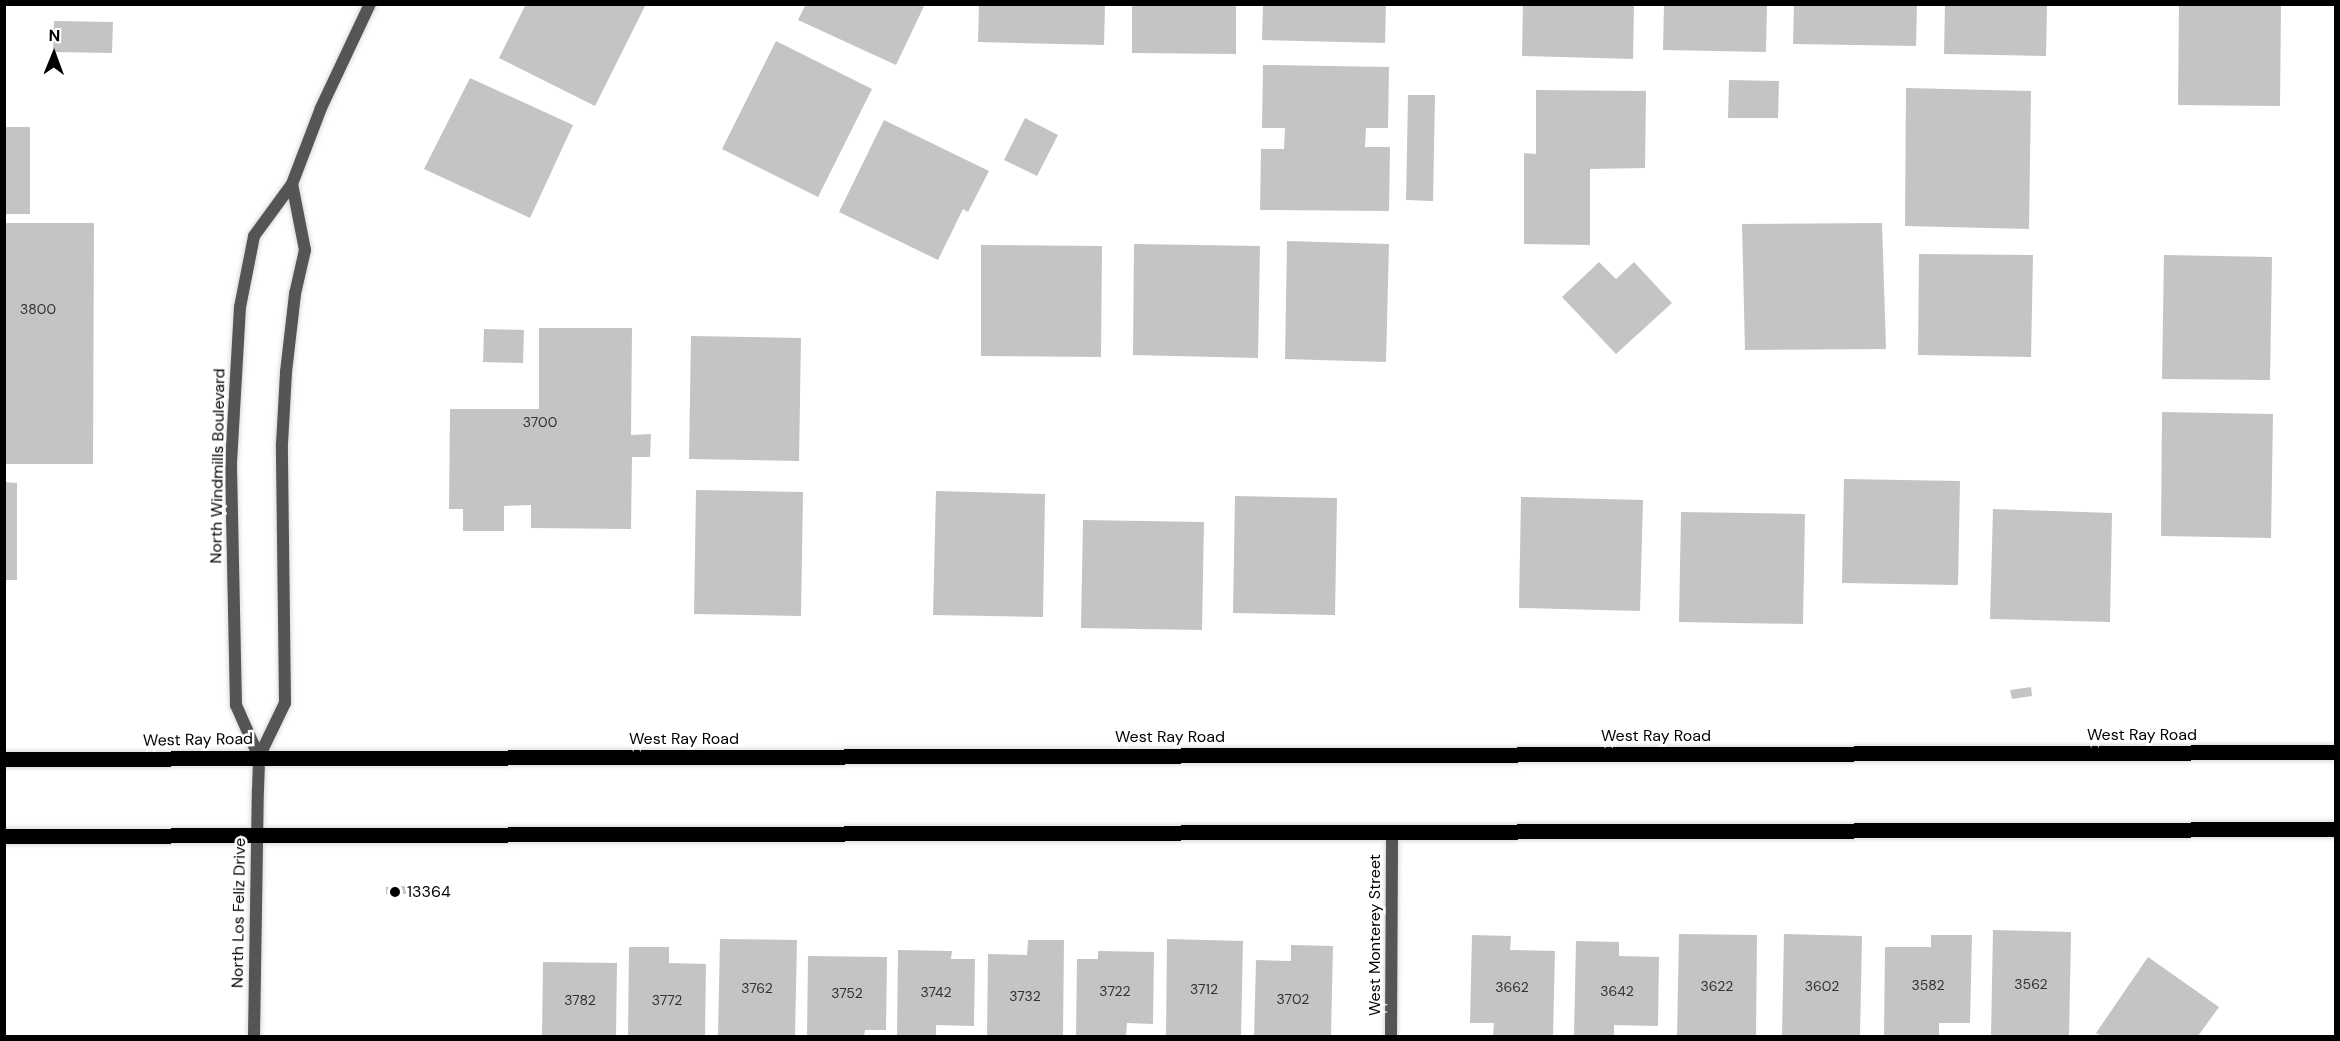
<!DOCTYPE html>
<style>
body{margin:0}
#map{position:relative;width:2340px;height:1041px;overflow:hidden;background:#fff;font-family:"DM Sans",sans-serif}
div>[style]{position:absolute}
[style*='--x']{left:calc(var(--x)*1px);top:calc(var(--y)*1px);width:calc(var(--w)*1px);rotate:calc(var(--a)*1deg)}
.building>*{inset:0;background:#c4c4c4}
.roads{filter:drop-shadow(0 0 2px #dbdbdb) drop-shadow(0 0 2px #dbdbdb)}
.minor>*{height:12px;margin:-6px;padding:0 6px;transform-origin:6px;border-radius:6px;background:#555}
.tertiary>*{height:12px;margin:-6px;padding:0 6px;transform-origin:6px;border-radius:6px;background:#555}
.primary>*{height:15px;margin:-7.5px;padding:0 7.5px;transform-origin:7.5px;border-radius:7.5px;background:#000}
.dots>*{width:16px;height:16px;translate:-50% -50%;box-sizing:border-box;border:3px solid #fff;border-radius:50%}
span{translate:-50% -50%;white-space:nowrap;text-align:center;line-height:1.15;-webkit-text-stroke:5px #fff;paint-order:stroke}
.number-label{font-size:14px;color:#313131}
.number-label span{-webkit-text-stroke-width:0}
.street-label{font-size:16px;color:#000}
.poi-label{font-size:16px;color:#000}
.left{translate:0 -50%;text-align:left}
.frame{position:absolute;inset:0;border:6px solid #000;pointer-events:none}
.north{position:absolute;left:24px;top:24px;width:60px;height:60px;-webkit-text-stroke:4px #fff;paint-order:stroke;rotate:1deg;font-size:16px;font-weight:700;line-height:24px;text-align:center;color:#000}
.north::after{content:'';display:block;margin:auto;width:21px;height:27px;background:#000;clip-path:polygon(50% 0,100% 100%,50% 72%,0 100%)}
</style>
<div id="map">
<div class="building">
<i style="clip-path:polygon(526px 4px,646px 4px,595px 106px,499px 58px)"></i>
<i style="clip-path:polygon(806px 4px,925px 4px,896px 65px,798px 20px)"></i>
<i style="clip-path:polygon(979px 4px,1105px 4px,1104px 45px,978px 42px)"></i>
<i style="clip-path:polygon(1132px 4px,1236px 4px,1236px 54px,1132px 53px)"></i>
<i style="clip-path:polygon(1263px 4px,1386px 4px,1385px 43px,1262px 40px)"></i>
<i style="clip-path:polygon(1523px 4px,1634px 4px,1633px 59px,1522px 56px)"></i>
<i style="clip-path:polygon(1664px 4px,1767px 4px,1766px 52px,1663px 50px)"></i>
<i style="clip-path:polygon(1794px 4px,1917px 4px,1916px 46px,1793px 44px)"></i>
<i style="clip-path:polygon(1945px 4px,2047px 4px,2046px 56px,1944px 54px)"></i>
<i style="clip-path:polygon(2179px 4px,2281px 4px,2280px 106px,2178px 105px)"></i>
<i style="clip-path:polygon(54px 21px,113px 22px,112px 53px,53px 52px)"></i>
<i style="clip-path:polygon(776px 41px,872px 89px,818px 197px,722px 149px)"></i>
<i style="clip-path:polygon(1263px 65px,1389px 67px,1388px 128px,1366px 128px,1365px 147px,1390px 147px,1389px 211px,1260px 210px,1261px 149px,1284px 149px,1285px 128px,1262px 128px)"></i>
<i style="clip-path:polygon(470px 78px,573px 125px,530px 218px,424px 169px)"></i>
<i style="clip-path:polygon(1729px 80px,1779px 81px,1778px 118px,1728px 118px)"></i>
<i style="clip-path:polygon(1906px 88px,2031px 91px,2029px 229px,1905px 226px)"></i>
<i style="clip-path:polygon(1536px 90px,1646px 91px,1645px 168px,1590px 169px,1590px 245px,1524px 244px,1524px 153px,1536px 154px)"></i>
<i style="clip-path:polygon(1408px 95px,1435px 95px,1433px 201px,1406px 200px)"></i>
<i style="clip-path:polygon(1025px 118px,1058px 135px,1037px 176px,1004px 160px)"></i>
<i style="clip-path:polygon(884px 120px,989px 171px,968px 212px,963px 209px,938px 260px,839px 212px)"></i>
<i style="clip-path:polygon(4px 127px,30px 127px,30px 214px,4px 214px)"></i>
<i style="clip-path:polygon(4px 223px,94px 223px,93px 464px,4px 464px)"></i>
<i style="clip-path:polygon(1882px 223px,1886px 349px,1745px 350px,1742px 224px)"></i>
<i style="clip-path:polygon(1287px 241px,1389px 244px,1386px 362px,1285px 359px)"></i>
<i style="clip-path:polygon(1134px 244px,1260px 246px,1258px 358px,1133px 355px)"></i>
<i style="clip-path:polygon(981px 245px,1102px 246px,1101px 357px,981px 356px)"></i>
<i style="clip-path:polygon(1919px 254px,2033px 255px,2031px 357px,1918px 355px)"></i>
<i style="clip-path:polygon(2164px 255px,2272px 257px,2270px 380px,2162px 379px)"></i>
<i style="clip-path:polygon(1599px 262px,1616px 279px,1634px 262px,1672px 303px,1616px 354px,1562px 297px)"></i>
<i style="clip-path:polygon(539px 328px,632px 328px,631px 435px,651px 434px,650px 457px,632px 457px,631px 529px,531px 528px,531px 505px,504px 506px,504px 531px,463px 531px,463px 509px,449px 509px,450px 409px,539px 409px)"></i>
<i style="clip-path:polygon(484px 329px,524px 330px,523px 363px,483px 362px)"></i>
<i style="clip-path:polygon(691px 336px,801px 338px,799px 461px,689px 459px)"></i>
<i style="clip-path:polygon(2162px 412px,2273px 414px,2271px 538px,2161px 536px)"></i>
<i style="clip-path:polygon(1844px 479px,1960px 481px,1958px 585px,1842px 583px)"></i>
<i style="clip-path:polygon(4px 482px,17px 483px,17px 580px,4px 580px)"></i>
<i style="clip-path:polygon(696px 490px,803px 492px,801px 616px,694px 614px)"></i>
<i style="clip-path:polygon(936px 491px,1045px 494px,1043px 617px,933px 615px)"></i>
<i style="clip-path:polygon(1235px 496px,1337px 498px,1335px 615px,1233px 613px)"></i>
<i style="clip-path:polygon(1521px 497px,1643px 500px,1640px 611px,1519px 608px)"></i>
<i style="clip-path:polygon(1993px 509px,2112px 513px,2110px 622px,1990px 619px)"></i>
<i style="clip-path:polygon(1681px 512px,1805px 514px,1803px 624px,1679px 622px)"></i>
<i style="clip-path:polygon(1083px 520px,1204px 522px,1202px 630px,1081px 628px)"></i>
<i style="clip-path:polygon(2031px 687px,2032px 696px,2012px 699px,2010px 690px)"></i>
<i style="clip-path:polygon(406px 886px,406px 894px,386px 894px,386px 887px)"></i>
<i style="clip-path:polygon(1993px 930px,2071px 932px,2069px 1036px,1991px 1036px)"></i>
<i style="clip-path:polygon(1679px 934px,1757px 935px,1756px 1036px,1677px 1036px)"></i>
<i style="clip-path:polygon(1784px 934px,1862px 936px,1860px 1036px,1782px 1036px)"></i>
<i style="clip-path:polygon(1472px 935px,1511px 936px,1510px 950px,1555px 951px,1553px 1036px,1493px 1036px,1494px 1023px,1470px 1023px)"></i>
<i style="clip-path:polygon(1931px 935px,1972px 935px,1970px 1023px,1939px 1023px,1939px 1036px,1884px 1036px,1885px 947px,1931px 947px)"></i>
<i style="clip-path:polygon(720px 939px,797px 940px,795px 1036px,718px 1036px)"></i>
<i style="clip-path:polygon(1167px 939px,1243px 941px,1241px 1036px,1166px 1036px)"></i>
<i style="clip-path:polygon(1028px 940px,1064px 940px,1063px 1036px,987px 1036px,988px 954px,1027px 955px)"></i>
<i style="clip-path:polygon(1576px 941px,1619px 942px,1619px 956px,1659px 957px,1658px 1026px,1614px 1025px,1614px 1036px,1574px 1036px)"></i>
<i style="clip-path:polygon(1291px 945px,1333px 946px,1331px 1036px,1254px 1036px,1256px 960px,1291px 961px)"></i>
<i style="clip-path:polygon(629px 947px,669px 947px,669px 963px,706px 964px,705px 1036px,628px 1036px)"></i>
<i style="clip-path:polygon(898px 950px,952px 951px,951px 959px,975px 959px,974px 1026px,936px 1025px,936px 1036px,897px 1036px)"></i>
<i style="clip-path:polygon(1098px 951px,1154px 952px,1153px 1024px,1127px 1023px,1126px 1036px,1076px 1036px,1077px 959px,1098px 959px)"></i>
<i style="clip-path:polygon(808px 956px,887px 957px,886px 1030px,865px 1030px,864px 1036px,807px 1036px)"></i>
<i style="clip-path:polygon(2148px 957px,2219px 1007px,2198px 1036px,2102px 1036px,2096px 1033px)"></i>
<i style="clip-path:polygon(543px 962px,617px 963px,616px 1036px,542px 1036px)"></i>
</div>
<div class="roads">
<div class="minor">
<i style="--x:254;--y:1036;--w:246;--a:-89.1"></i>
</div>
<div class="tertiary">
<i style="--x:259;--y:757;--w:57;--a:-113.9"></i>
<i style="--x:236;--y:705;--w:242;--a:-91.2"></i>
<i style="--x:231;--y:463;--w:156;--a:-86.7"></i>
<i style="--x:240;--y:307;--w:72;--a:-78.8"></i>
<i style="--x:254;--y:236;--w:64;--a:-53.8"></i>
<i style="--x:292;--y:184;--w:81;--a:-69.1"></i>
<i style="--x:321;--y:108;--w:115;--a:-64.8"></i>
<i style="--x:258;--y:790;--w:33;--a:-88"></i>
<i style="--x:259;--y:757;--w:60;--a:-64.3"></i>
<i style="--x:285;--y:703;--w:259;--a:-90.7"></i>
<i style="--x:282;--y:444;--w:72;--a:-86.8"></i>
<i style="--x:286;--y:372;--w:79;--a:-83.4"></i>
<i style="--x:295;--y:294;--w:45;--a:-77.2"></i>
<i style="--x:305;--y:250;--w:67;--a:-101.1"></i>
<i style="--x:1391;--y:1036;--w:202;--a:-89.7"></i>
</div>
<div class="primary">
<i style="--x:4;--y:759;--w:2332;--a:-0.17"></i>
<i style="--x:4;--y:836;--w:2332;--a:-0.17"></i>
</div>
</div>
<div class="dots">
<i style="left:395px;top:892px;background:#000"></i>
</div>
<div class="number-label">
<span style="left:38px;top:309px">3800</span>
<span style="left:540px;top:422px">3700</span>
<span style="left:2031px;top:984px">3562</span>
<span style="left:1928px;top:985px">3582</span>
<span style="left:1717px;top:986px">3622</span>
<span style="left:1822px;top:986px">3602</span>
<span style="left:1512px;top:987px">3662</span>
<span style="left:757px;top:988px">3762</span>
<span style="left:1204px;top:989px">3712</span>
<span style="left:1115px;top:991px">3722</span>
<span style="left:1617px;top:991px">3642</span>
<span style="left:936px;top:992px">3742</span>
<span style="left:847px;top:993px">3752</span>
<span style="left:1025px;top:996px">3732</span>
<span style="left:1293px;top:999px">3702</span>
<span style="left:580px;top:1000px">3782</span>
<span style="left:667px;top:1000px">3772</span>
</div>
<div class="street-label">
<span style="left:218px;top:466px;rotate:-89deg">North Windmills Boulevard</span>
<span style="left:2142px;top:735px">West Ray Road</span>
<span style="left:1656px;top:736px">West Ray Road</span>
<span style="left:1170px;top:737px">West Ray Road</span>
<span style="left:684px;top:739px">West Ray Road</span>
<span style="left:198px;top:740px;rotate:-1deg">West Ray Road</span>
<span style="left:239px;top:913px;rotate:-89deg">North Los Feliz Drive</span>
<span style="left:1375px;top:935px;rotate:-90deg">West Monterey Street</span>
</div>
<div class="poi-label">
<span class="left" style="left:407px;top:892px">13364</span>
</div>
<div class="frame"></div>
<div class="north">N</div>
</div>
